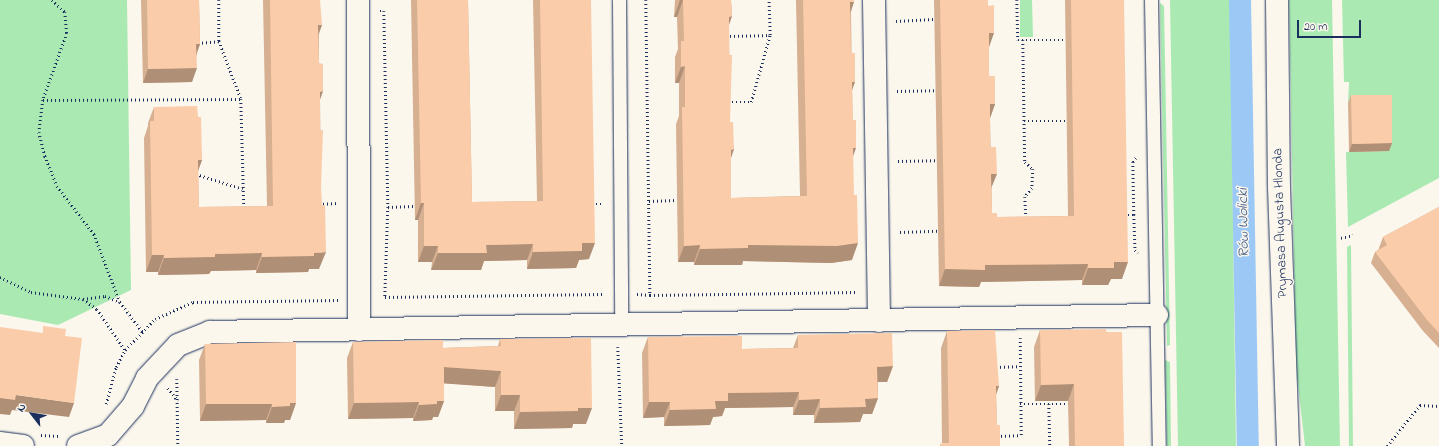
<!DOCTYPE html>
<meta charset="utf-8">
<style>
body{margin:0}
#map{position:relative;width:1439px;height:446px;overflow:hidden;background:#fbf7ec;font-family:"Indie Flower",sans-serif}
div>[style]{position:absolute}
[style*='--x']{left:calc(var(--x)*1px);top:calc(var(--y)*1px);width:calc(var(--w)*1px);rotate:calc(var(--a)*1deg)}
.green>*{inset:0;background:#aaeab2}
.canal>*{height:22px;margin:-11px;padding:0 11px;transform-origin:11px;border-radius:11px;background:#9cc8f6}
.path>*{height:2.5px;margin-top:-1.25px;transform-origin:0;background:repeating-linear-gradient(90deg,#1b2f5e 0 1px,transparent 0 4px)}
.roads{filter:drop-shadow(0 0 1px #1b2f5e) drop-shadow(0 0 1px #1b2f5e)}
.service>*{height:13px;margin:-6.5px;padding:0 6.5px;transform-origin:6.5px;border-radius:6.5px;background:#fbf7ec}
.minor>*{height:22px;margin:-11px;padding:0 11px;transform-origin:11px;border-radius:11px;background:#fbf7ec}
.wall>*{inset:0;background:#d7af91}
.shaded-wall>*{inset:0;background:#af8f76}
.building>*{inset:0;background:#facca9}
span{translate:-50% -50%;white-space:nowrap;text-align:center;line-height:1.15;-webkit-text-stroke:3px #fbf7ec;paint-order:stroke}
.street-label{font-size:14px;color:#1b2f5e}
.water-label{font-size:15px;color:#3b5584;font-style:italic}
.north{position:absolute;left:12px;top:394px;width:40px;height:40px;-webkit-text-stroke:3px #fbf7ec;paint-order:stroke;rotate:301deg;font-size:11px;font-weight:700;line-height:16px;text-align:center;color:#1b2f5e}
.north::after{content:'';display:block;margin:auto;width:14px;height:18px;background:#1b2f5e;clip-path:polygon(50% 0,100% 100%,50% 72%,0 100%)}
.scale{position:absolute;left:1297px;top:20px;width:64px;height:18px;box-sizing:border-box;border:2px solid #1b2f5e;border-top:0;padding-left:5px;font-size:12px;line-height:14px;white-space:nowrap;color:#1b2f5e;-webkit-text-stroke:3px #fbf7ec;paint-order:stroke}
</style>
<div id="map">
<div class="green">
<i style="clip-path:polygon(0 0,127px 0,131px 290px,58px 325px,0 314px)"></i>
<i style="clip-path:polygon(1020px 0,1032px 0,1033px 37px,1020px 37px)"></i>
<i style="clip-path:polygon(1170px 0,1230px 0,1236px 446px,1178px 446px)"></i>
<i style="clip-path:polygon(1289px 0,1332px 0,1340px 446px,1305px 446px,1296px 367px)"></i>
<i style="clip-path:polygon(1342px 0,1439px 0,1439px 178px,1348px 227px,1346px 152px,1389px 151px,1348px 103px,1349px 82px,1344px 82px)"></i>
<i style="clip-path:polygon(1160px 3px,1164px 6px,1165px 58px,1170px 345px,1167px 346px)"></i>
<i style="clip-path:polygon(1351px 245px,1353px 446px,1349px 446px,1347px 247px)"></i>
<i style="clip-path:polygon(1165px 360px,1170px 362px,1171px 446px,1167px 446px)"></i>
</div>
<div class="canal">
<i style="--x:1240;--y:0;--w:446;--a:89"></i>
</div>
<div class="path">
<i style="--x:52;--y:0;--w:18;--a:43"></i>
<i style="--x:65;--y:12;--w:21;--a:85"></i>
<i style="--x:67;--y:33;--w:71;--a:109.7"></i>
<i style="--x:43;--y:100;--w:32;--a:97"></i>
<i style="--x:39;--y:132;--w:25;--a:76"></i>
<i style="--x:45;--y:156;--w:32;--a:68"></i>
<i style="--x:57;--y:186;--w:61;--a:52.4"></i>
<i style="--x:94;--y:234;--w:73;--a:69.1"></i>
<i style="--x:120;--y:302;--w:38;--a:53"></i>
<i style="--x:219;--y:0;--w:41;--a:90"></i>
<i style="--x:219;--y:41;--w:62;--a:69.2"></i>
<i style="--x:241;--y:99;--w:109;--a:88.4"></i>
<i style="--x:646;--y:0;--w:295;--a:89.2"></i>
<i style="--x:650;--y:295;--w:207;--a:-0.8"></i>
<i style="--x:1017;--y:0;--w:40;--a:88.6"></i>
<i style="--x:1018;--y:40;--w:47;--a:0"></i>
<i style="--x:380;--y:11;--w:4;--a:0"></i>
<i style="--x:384;--y:11;--w:196;--a:88.8"></i>
<i style="--x:388;--y:207;--w:90;--a:91.9"></i>
<i style="--x:896;--y:21;--w:38;--a:-3"></i>
<i style="--x:726;--y:36;--w:44;--a:-1.3"></i>
<i style="--x:1023;--y:40;--w:122;--a:89.1"></i>
<i style="--x:1025;--y:162;--w:11;--a:41"></i>
<i style="--x:1033;--y:169;--w:19;--a:93"></i>
<i style="--x:1032;--y:188;--w:11;--a:128"></i>
<i style="--x:1025;--y:197;--w:21;--a:87"></i>
<i style="--x:198;--y:43;--w:21;--a:-5"></i>
<i style="--x:897;--y:91;--w:39;--a:-1"></i>
<i style="--x:43;--y:100;--w:198;--a:-0.3"></i>
<i style="--x:728;--y:102;--w:23;--a:0"></i>
<i style="--x:751;--y:102;--w:70;--a:-74.2"></i>
<i style="--x:770;--y:35;--w:35;--a:-92"></i>
<i style="--x:1024;--y:121;--w:42;--a:0"></i>
<i style="--x:1136;--y:158;--w:5;--a:127"></i>
<i style="--x:1133;--y:162;--w:53;--a:88.9"></i>
<i style="--x:1134;--y:215;--w:35;--a:88"></i>
<i style="--x:1135;--y:250;--w:4;--a:45"></i>
<i style="--x:898;--y:161;--w:39;--a:-1"></i>
<i style="--x:196;--y:174;--w:49;--a:17.7"></i>
<i style="--x:649;--y:201;--w:28;--a:-2"></i>
<i style="--x:319;--y:204;--w:19;--a:-3"></i>
<i style="--x:592;--y:204;--w:11;--a:0"></i>
<i style="--x:388;--y:207;--w:26;--a:-2"></i>
<i style="--x:1124;--y:215;--w:10;--a:0"></i>
<i style="--x:900;--y:232;--w:38;--a:-2"></i>
<i style="--x:1341;--y:238;--w:12;--a:-14"></i>
<i style="--x:0;--y:277;--w:34;--a:26"></i>
<i style="--x:31;--y:292;--w:52;--a:7.7"></i>
<i style="--x:83;--y:299;--w:17;--a:36"></i>
<i style="--x:97;--y:309;--w:50;--a:55.7"></i>
<i style="--x:637;--y:294;--w:13;--a:4"></i>
<i style="--x:385;--y:297;--w:218;--a:-0.8"></i>
<i style="--x:83;--y:299;--w:22;--a:-8"></i>
<i style="--x:105;--y:296;--w:16;--a:22"></i>
<i style="--x:618;--y:347;--w:99;--a:87.7"></i>
<i style="--x:996;--y:367;--w:24;--a:-2"></i>
<i style="--x:177;--y:379;--w:67;--a:89.1"></i>
<i style="--x:168;--y:388;--w:16;--a:52"></i>
<i style="--x:106;--y:404;--w:38;--a:-75"></i>
<i style="--x:116;--y:367;--w:19;--a:-62"></i>
<i style="--x:125;--y:350;--w:43;--a:-45.9"></i>
<i style="--x:155;--y:319;--w:42;--a:-24.1"></i>
<i style="--x:193;--y:302;--w:145;--a:-0.8"></i>
<i style="--x:1020;--y:404;--w:50;--a:0"></i>
<i style="--x:1049;--y:404;--w:42;--a:88.6"></i>
<i style="--x:41;--y:435;--w:18;--a:3"></i>
<i style="--x:997;--y:436;--w:24;--a:-2"></i>
<i style="--x:1021;--y:435;--w:97;--a:-90.6"></i>
<i style="--x:1387;--y:446;--w:53;--a:-51.2"></i>
<i style="--x:1420;--y:405;--w:19;--a:3"></i>
</div>
<div class="roads">
<div class="service">
<i style="--x:619;--y:0;--w:324;--a:89.6"></i>
<i style="--x:1151;--y:0;--w:446;--a:89"></i>
</div>
<div class="minor">
<i style="--x:358;--y:0;--w:330;--a:89.8"></i>
<i style="--x:874;--y:0;--w:321;--a:89.1"></i>
<i style="--x:1277;--y:0;--w:187;--a:89.4"></i>
<i style="--x:1279;--y:187;--w:259;--a:88"></i>
<i style="--x:0;--y:443;--w:23;--a:7"></i>
<i style="--x:78;--y:446;--w:32;--a:-20"></i>
<i style="--x:108;--y:435;--w:38;--a:-49"></i>
<i style="--x:133;--y:406;--w:31;--a:-63"></i>
<i style="--x:147;--y:378;--w:45;--a:-46.8"></i>
<i style="--x:178;--y:345;--w:35;--a:-22"></i>
<i style="--x:210;--y:332;--w:947;--a:-1.03"></i>
</div>
</div>
<div class="wall">
<i style="clip-path:polygon(141px 0,199px 0,200px 44px,197px 53px,192px 82px,143px 83px)"></i>
<i style="clip-path:polygon(263px 0,320px 0,319px 34px,319px 63px,323px 91px,320px 99px,321px 187px,319px 269px,309px 269px,308px 272px,256px 273px,256px 270px,211px 271px,209px 274px,158px 275px,158px 272px,146px 272px,144px 138px,148px 126px,148px 123px,154px 107px,198px 117px,202px 160px,198px 170px,199px 207px,267px 206px)"></i>
<i style="clip-path:polygon(411px 0,468px 0,472px 202px,537px 201px,533px 0,591px 0,589px 259px,579px 260px,576px 268px,527px 269px,527px 260px,484px 261px,481px 270px,431px 270px,432px 262px,418px 262px,418px 220px,415px 220px)"></i>
<i style="clip-path:polygon(675px 0,731px 0,732px 16px,729px 25px,730px 122px,734px 149px,731px 158px,731px 198px,800px 196px,796px 0,854px 0,851px 12px,853px 157px,852px 260px,831px 263px,743px 261px,742px 265px,694px 265px,694px 262px,678px 262px,676px 124px,679px 116px,679px 83px,675px 83px,675px 57px,678px 49px,677px 17px,674px 17px)"></i>
<i style="clip-path:polygon(934px 0,988px 0,989px 76px,995px 104px,990px 118px,992px 213px,997px 217px,1068px 216px,1065px 0,1124px 0,1122px 279px,1111px 279px,1108px 285px,1082px 285px,1082px 280px,981px 282px,979px 287px,939px 286px)"></i>
<i style="clip-path:polygon(1351px 95px,1392px 143px,1389px 151px,1349px 152px,1348px 103px)"></i>
<i style="clip-path:polygon(1439px 207px,1439px 348px,1423px 331px,1371px 263px,1375px 252px,1379px 249px,1379px 248px,1383px 237px)"></i>
<i style="clip-path:polygon(1040px 330px,1106px 332px,1124px 446px,1069px 446px,1068px 401px,1035px 401px,1034px 347px)"></i>
<i style="clip-path:polygon(947px 331px,999px 386px,996px 395px,997px 425px,1000px 446px,940px 446px,941px 443px,942px 443px,941px 348px)"></i>
<i style="clip-path:polygon(798px 335px,893px 366px,887px 382px,878px 382px,878px 398px,872px 414px,863px 414px,860px 422px,814px 423px,814px 415px,793px 415px,793px 407px,725px 408px,722px 416px,713px 417px,710px 425px,664px 426px,664px 417px,643px 418px,642px 353px,648px 337px,742px 349px,793px 348px)"></i>
<i style="clip-path:polygon(500px 339px,586px 424px,573px 424px,572px 428px,514px 429px,514px 411px,495px 411px,495px 387px,444px 383px,444px 401px,438px 417px,433px 417px,432px 420px,413px 421px,413px 418px,348px 419px,347px 358px,353px 342px,443px 348px,498px 346px)"></i>
<i style="clip-path:polygon(205px 344px,296px 403px,290px 420px,285px 420px,284px 423px,266px 423px,266px 420px,200px 421px,199px 360px)"></i>
</div>
<div class="shaded-wall">
<i style="clip-path:polygon(680px 0,683px 0,677px 17px,674px 17px)"></i>
<i style="clip-path:polygon(850px 2px,854px 2px,848px 19px)"></i>
<i style="clip-path:polygon(732px 16px,726px 33px,729px 17px)"></i>
<i style="clip-path:polygon(318px 25px,322px 25px,316px 42px)"></i>
<i style="clip-path:polygon(989px 33px,994px 33px,988px 50px)"></i>
<i style="clip-path:polygon(196px 44px,200px 44px,195px 58px)"></i>
<i style="clip-path:polygon(685px 66px,679px 83px,675px 83px,681px 67px)"></i>
<i style="clip-path:polygon(197px 68px,192px 82px,143px 83px,148px 69px)"></i>
<i style="clip-path:polygon(852px 82px,855px 82px,849px 99px)"></i>
<i style="clip-path:polygon(323px 91px,317px 108px,320px 92px)"></i>
<i style="clip-path:polygon(990px 104px,995px 104px,989px 121px)"></i>
<i style="clip-path:polygon(1392px 143px,1389px 151px,1349px 152px,1352px 144px)"></i>
<i style="clip-path:polygon(853px 148px,856px 148px,850px 165px)"></i>
<i style="clip-path:polygon(734px 149px,728px 166px,731px 150px)"></i>
<i style="clip-path:polygon(198px 160px,202px 160px,196px 177px)"></i>
<i style="clip-path:polygon(991px 174px,997px 174px,990px 191px)"></i>
<i style="clip-path:polygon(421px 203px,424px 203px,418px 220px,415px 220px)"></i>
<i style="clip-path:polygon(582px 243px,595px 243px,589px 259px,579px 260px,576px 268px,527px 269px,533px 252px)"></i>
<i style="clip-path:polygon(858px 243px,852px 260px,831px 263px,743px 261px,742px 265px,694px 265px,700px 249px,748px 245px)"></i>
<i style="clip-path:polygon(533px 244px,527px 260px,484px 261px,481px 270px,431px 270px,438px 253px,486px 245px)"></i>
<i style="clip-path:polygon(700px 245px,694px 262px,678px 262px,684px 246px)"></i>
<i style="clip-path:polygon(424px 246px,438px 246px,432px 262px,418px 262px)"></i>
<i style="clip-path:polygon(326px 252px,319px 269px,309px 269px,308px 272px,256px 273px,262px 257px,314px 253px)"></i>
<i style="clip-path:polygon(262px 253px,256px 270px,211px 271px,209px 274px,158px 275px,164px 258px,215px 254px)"></i>
<i style="clip-path:polygon(152px 255px,164px 255px,158px 272px,146px 272px)"></i>
<i style="clip-path:polygon(1114px 262px,1128px 262px,1122px 279px,1111px 279px,1108px 285px,1082px 285px,1088px 268px)"></i>
<i style="clip-path:polygon(1088px 264px,1082px 280px,981px 282px,979px 287px,939px 286px,945px 269px,985px 265px)"></i>
<i style="clip-path:polygon(893px 366px,887px 382px,872px 382px,877px 367px)"></i>
<i style="clip-path:polygon(444px 367px,501px 371px,495px 387px,438px 383px)"></i>
<i style="clip-path:polygon(1074px 384px,1068px 401px,1035px 401px,1041px 385px)"></i>
<i style="clip-path:polygon(996px 386px,999px 386px,993px 403px)"></i>
<i style="clip-path:polygon(799px 392px,793px 407px,725px 408px,722px 416px,713px 417px,710px 425px,664px 426px,670px 410px,715px 401px,728px 393px)"></i>
<i style="clip-path:polygon(16px 395px,74px 403px,69px 417px,12px 410px,10px 415px,0 414px,0 398px)"></i>
<i style="clip-path:polygon(501px 395px,520px 395px,514px 411px,495px 411px)"></i>
<i style="clip-path:polygon(878px 398px,872px 414px,863px 414px,860px 422px,814px 423px,820px 408px,865px 399px)"></i>
<i style="clip-path:polygon(820px 399px,814px 415px,793px 415px,799px 400px)"></i>
<i style="clip-path:polygon(437px 401px,444px 401px,438px 417px,433px 417px,432px 420px,413px 421px,419px 405px)"></i>
<i style="clip-path:polygon(419px 402px,413px 418px,348px 419px,354px 403px)"></i>
<i style="clip-path:polygon(649px 402px,670px 402px,664px 417px,643px 418px)"></i>
<i style="clip-path:polygon(290px 403px,296px 403px,290px 420px,285px 420px,284px 423px,266px 423px,272px 407px)"></i>
<i style="clip-path:polygon(206px 404px,272px 404px,266px 420px,200px 421px)"></i>
<i style="clip-path:polygon(578px 408px,592px 408px,586px 424px,573px 424px,572px 428px,514px 429px,520px 412px)"></i>
</div>
<div class="building">
<i style="clip-path:polygon(147px 0,199px 0,200px 44px,196px 44px,197px 68px,148px 69px)"></i>
<i style="clip-path:polygon(270px 0,320px 0,322px 25px,318px 25px,319px 63px,323px 64px,323px 91px,320px 92px,320px 130px,323px 130px,321px 187px,322px 205px,325px 205px,326px 252px,314px 253px,314px 256px,262px 257px,262px 253px,215px 254px,215px 257px,164px 258px,164px 255px,152px 255px,150px 121px,154px 121px,154px 107px,197px 106px,198px 117px,201px 117px,202px 160px,198px 160px,199px 207px,273px 206px)"></i>
<i style="clip-path:polygon(417px 0,468px 0,472px 202px,543px 201px,540px 0,591px 0,595px 243px,582px 243px,582px 251px,533px 252px,533px 244px,486px 245px,487px 253px,438px 253px,438px 246px,424px 246px,424px 203px,421px 203px)"></i>
<i style="clip-path:polygon(680px 0,731px 0,732px 16px,729px 17px,729px 55px,732px 55px,730px 122px,733px 122px,734px 149px,731px 150px,731px 198px,807px 196px,803px 0,854px 0,854px 2px,850px 2px,851px 53px,855px 53px,855px 82px,852px 82px,853px 120px,856px 120px,856px 148px,853px 148px,854px 195px,857px 195px,858px 243px,837px 246px,748px 245px,748px 248px,700px 249px,700px 245px,684px 246px,682px 107px,685px 107px,685px 66px,681px 67px,681px 41px,684px 41px,683px 0)"></i>
<i style="clip-path:polygon(940px 0,988px 0,988px 6px,994px 5px,994px 33px,989px 33px,989px 76px,995px 76px,995px 104px,990px 104px,990px 147px,996px 147px,997px 174px,991px 174px,992px 213px,997px 213px,997px 217px,1074px 216px,1071px 0,1124px 0,1128px 262px,1114px 262px,1114px 268px,1088px 268px,1088px 264px,985px 265px,985px 270px,945px 269px)"></i>
<i style="clip-path:polygon(1351px 95px,1392px 95px,1392px 143px,1352px 144px)"></i>
<i style="clip-path:polygon(1439px 207px,1439px 333px,1427px 320px,1375px 252px,1387px 245px,1383px 237px)"></i>
<i style="clip-path:polygon(43px 326px,66px 329px,65px 336px,82px 338px,74px 403px,16px 395px,15px 400px,0 398px,0 327px,43px 333px)"></i>
<i style="clip-path:polygon(1106px 329px,1106px 332px,1122px 332px,1124px 446px,1075px 446px,1074px 384px,1041px 385px,1040px 330px)"></i>
<i style="clip-path:polygon(995px 330px,999px 386px,996px 386px,997px 425px,1000px 425px,1000px 446px,941px 446px,941px 443px,949px 443px,947px 331px)"></i>
<i style="clip-path:polygon(892px 333px,893px 366px,877px 367px,878px 398px,865px 399px,866px 407px,820px 408px,820px 399px,799px 400px,799px 392px,728px 393px,728px 401px,715px 401px,716px 409px,670px 410px,670px 402px,649px 402px,648px 337px,742px 336px,742px 349px,798px 348px,798px 335px)"></i>
<i style="clip-path:polygon(591px 338px,592px 408px,578px 408px,578px 411px,520px 412px,520px 395px,501px 395px,501px 371px,444px 367px,444px 401px,437px 401px,437px 404px,419px 405px,419px 402px,354px 403px,353px 342px,443px 340px,443px 348px,501px 346px,500px 339px)"></i>
<i style="clip-path:polygon(296px 342px,296px 403px,290px 403px,290px 406px,272px 407px,272px 404px,206px 404px,205px 344px)"></i>
</div>
<div class="street-label">
<span style="left:1281px;top:223px;rotate:-92deg">Prymasa Augusta Hlonda</span>
</div>
<div class="water-label">
<span style="left:1244px;top:223px;rotate:-91deg">Rów Wolicki</span>
</div>
<div class="north">N</div>
<div class="scale">20 m</div>
</div>
